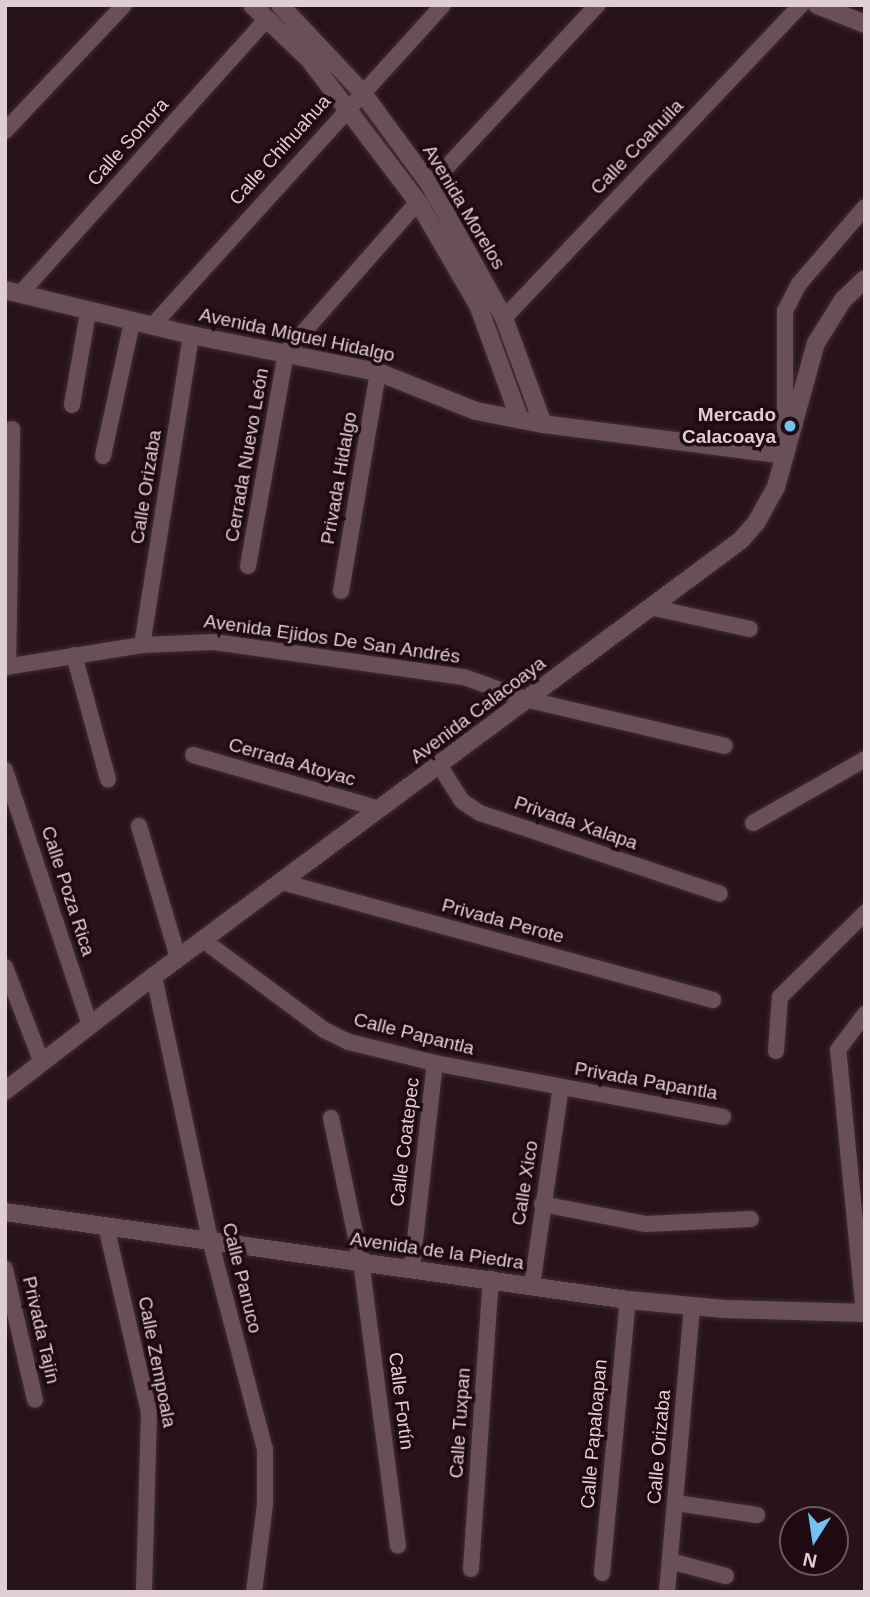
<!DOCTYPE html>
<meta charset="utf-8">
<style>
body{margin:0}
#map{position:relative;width:870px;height:1597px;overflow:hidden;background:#29131b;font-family:Helvetica,sans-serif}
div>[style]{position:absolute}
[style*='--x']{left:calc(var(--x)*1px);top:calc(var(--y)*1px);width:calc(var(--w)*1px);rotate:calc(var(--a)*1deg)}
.roads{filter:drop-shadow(0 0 2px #3e2e33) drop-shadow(0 0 2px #3e2e33)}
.street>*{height:16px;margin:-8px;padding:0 8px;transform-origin:8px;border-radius:8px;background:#6b4f58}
.secondary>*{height:18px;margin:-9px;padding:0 9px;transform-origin:9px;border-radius:9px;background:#6b4f58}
.dots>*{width:19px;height:19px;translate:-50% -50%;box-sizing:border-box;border:4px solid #1f0a12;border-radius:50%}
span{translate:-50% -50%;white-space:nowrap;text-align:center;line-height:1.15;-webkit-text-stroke:7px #1f0a12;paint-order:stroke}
.street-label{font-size:19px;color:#dfcfd3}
.poi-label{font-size:19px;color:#dfcfd3;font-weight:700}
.right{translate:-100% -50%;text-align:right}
.frame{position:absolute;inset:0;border:7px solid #dfcfd3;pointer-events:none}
.north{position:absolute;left:779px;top:1506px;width:70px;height:70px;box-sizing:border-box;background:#1f0a12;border:2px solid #6c595f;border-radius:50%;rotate:192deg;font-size:19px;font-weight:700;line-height:28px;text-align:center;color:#dfcfd3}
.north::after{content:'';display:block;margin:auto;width:24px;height:32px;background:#71c1f5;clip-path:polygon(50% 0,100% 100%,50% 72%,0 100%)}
</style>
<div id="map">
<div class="roads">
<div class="street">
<i style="--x:5;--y:131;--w:173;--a:-46.6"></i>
<i style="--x:430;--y:185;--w:246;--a:-47.1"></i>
<i style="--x:20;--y:294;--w:370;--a:-48.1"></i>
<i style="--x:504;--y:318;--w:431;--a:-46.5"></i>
<i style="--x:152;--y:326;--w:433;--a:-47.8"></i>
<i style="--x:72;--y:405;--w:94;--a:-80.2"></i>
<i style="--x:785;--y:446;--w:135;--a:-90"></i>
<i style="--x:785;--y:311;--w:30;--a:-63"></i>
<i style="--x:799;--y:284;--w:101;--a:-49.4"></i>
<i style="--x:103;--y:456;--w:137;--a:-77.8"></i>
<i style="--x:248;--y:566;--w:217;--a:-79.9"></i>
<i style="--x:286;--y:352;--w:200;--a:-48.7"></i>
<i style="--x:341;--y:591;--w:222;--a:-80.4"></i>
<i style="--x:654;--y:608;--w:98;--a:12.3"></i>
<i style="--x:142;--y:645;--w:314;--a:-81"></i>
<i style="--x:74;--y:655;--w:129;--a:74.7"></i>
<i style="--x:5;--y:667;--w:139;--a:-9.1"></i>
<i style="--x:142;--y:645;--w:72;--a:-2.4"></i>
<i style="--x:214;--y:642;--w:252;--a:8"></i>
<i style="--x:464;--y:677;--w:65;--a:19.8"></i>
<i style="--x:525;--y:699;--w:205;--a:13.2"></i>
<i style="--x:8;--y:667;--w:238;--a:-89"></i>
<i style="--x:193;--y:755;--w:195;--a:16.1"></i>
<i style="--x:439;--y:765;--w:43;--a:57.4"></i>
<i style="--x:462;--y:801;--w:22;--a:34"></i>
<i style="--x:480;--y:813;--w:253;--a:18.6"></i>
<i style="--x:5;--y:770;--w:269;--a:71.6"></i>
<i style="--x:753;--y:823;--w:129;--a:-29.7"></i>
<i style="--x:139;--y:826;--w:138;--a:73.5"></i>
<i style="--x:282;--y:882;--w:447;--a:15.3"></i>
<i style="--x:203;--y:940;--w:151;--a:36.6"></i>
<i style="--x:324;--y:1030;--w:28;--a:26"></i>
<i style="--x:349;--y:1042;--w:89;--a:13.7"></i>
<i style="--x:435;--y:1063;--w:293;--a:10.6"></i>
<i style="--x:5;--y:967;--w:103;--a:68.9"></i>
<i style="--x:154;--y:976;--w:270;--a:78"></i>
<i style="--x:210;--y:1240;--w:216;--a:75.3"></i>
<i style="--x:265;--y:1449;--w:55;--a:90"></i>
<i style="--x:265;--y:1504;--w:89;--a:97.1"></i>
<i style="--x:776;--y:1051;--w:54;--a:-85.8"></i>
<i style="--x:780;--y:997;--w:120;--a:-44.7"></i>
<i style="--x:331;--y:1118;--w:146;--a:78.2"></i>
<i style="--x:361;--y:1261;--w:287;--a:82.6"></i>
<i style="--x:542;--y:1204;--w:106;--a:10.9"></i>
<i style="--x:646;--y:1224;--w:105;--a:-2.7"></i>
<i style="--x:106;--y:1226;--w:191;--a:77"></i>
<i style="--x:149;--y:1412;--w:180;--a:91.6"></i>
<i style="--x:412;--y:1267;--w:205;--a:-83.6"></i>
<i style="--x:5;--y:1269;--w:134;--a:77.1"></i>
<i style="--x:532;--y:1285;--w:200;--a:-81.7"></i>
<i style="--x:864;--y:1313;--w:264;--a:-95.6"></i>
<i style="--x:838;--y:1050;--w:45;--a:-53.1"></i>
<i style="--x:676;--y:1503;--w:82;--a:8.4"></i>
<i style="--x:670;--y:1561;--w:58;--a:15"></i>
<i style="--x:471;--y:1569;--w:291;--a:-86.1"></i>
<i style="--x:602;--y:1573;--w:274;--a:-84.6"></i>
<i style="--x:667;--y:1592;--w:287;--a:-85"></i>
</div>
<div class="secondary">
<i style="--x:252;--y:5;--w:79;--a:43.5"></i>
<i style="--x:309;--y:59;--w:180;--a:52.7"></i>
<i style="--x:418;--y:202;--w:119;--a:59.8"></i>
<i style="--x:478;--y:305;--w:122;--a:69.9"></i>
<i style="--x:280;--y:5;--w:120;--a:46.7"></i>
<i style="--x:362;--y:92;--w:115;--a:53.8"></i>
<i style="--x:430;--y:185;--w:152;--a:60.9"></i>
<i style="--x:504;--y:318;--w:113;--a:69.8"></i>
<i style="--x:817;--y:5;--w:52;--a:21.6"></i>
<i style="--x:5;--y:290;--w:191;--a:13.6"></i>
<i style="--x:191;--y:335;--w:191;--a:11.2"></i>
<i style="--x:378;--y:372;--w:105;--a:21.7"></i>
<i style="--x:476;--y:411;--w:68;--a:11"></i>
<i style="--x:543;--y:424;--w:244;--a:7.3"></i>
<i style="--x:5;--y:1091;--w:188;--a:-37.7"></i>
<i style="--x:154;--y:976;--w:731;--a:-36.6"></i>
<i style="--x:741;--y:540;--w:23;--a:-49"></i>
<i style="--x:756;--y:523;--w:41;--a:-60.9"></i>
<i style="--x:776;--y:487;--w:149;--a:-74.5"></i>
<i style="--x:816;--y:343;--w:51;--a:-57.9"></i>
<i style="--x:843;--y:300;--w:30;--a:-44"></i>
<i style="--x:5;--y:1212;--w:629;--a:8.04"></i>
<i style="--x:628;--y:1300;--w:97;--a:5.3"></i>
<i style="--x:725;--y:1309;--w:140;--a:1.6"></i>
</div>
</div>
<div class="dots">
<i style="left:790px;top:426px;background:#71c1f5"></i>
</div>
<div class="street-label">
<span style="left:128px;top:142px;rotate:-48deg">Calle Sonora</span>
<span style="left:637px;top:147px;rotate:-46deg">Calle Coahuila</span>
<span style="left:280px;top:150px;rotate:-48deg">Calle Chihuahua</span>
<span style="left:464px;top:207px;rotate:59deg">Avenida Morelos</span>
<span style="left:297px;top:335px;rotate:12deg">Avenida Miguel Hidalgo</span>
<span style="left:247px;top:455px;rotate:-80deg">Cerrada Nuevo León</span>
<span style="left:339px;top:478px;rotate:-80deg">Privada Hidalgo</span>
<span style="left:146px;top:487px;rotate:-81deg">Calle Orizaba</span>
<span style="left:332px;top:639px;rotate:8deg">Avenida Ejidos De San Andrés</span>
<span style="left:478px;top:710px;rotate:-37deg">Avenida Calacoaya</span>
<span style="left:292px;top:762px;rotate:16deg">Cerrada Atoyac</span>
<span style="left:576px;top:823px;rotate:19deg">Privada Xalapa</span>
<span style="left:68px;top:891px;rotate:72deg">Calle Poza Rica</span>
<span style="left:503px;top:921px;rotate:15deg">Privada Perote</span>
<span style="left:414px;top:1034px;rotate:14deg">Calle Papantla</span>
<span style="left:646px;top:1081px;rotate:10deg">Privada Papantla</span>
<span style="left:405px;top:1142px;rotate:-83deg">Calle Coatepec</span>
<span style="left:525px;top:1183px;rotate:-81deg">Calle Xico</span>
<span style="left:437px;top:1251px;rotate:8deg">Avenida de la Piedra</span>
<span style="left:242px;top:1278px;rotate:76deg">Calle Panuco</span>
<span style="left:41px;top:1330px;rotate:77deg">Privada Tajín</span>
<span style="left:157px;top:1362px;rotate:79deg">Calle Zempoala</span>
<span style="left:401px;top:1401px;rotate:83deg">Calle Fortín</span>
<span style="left:460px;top:1423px;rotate:-86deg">Calle Tuxpan</span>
<span style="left:594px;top:1434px;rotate:-85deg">Calle Papaloapan</span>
<span style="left:659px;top:1447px;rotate:-85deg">Calle Orizaba</span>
</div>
<div class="poi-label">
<span class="right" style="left:776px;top:426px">Mercado<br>Calacoaya</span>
</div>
<div class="frame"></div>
<div class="north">N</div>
</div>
